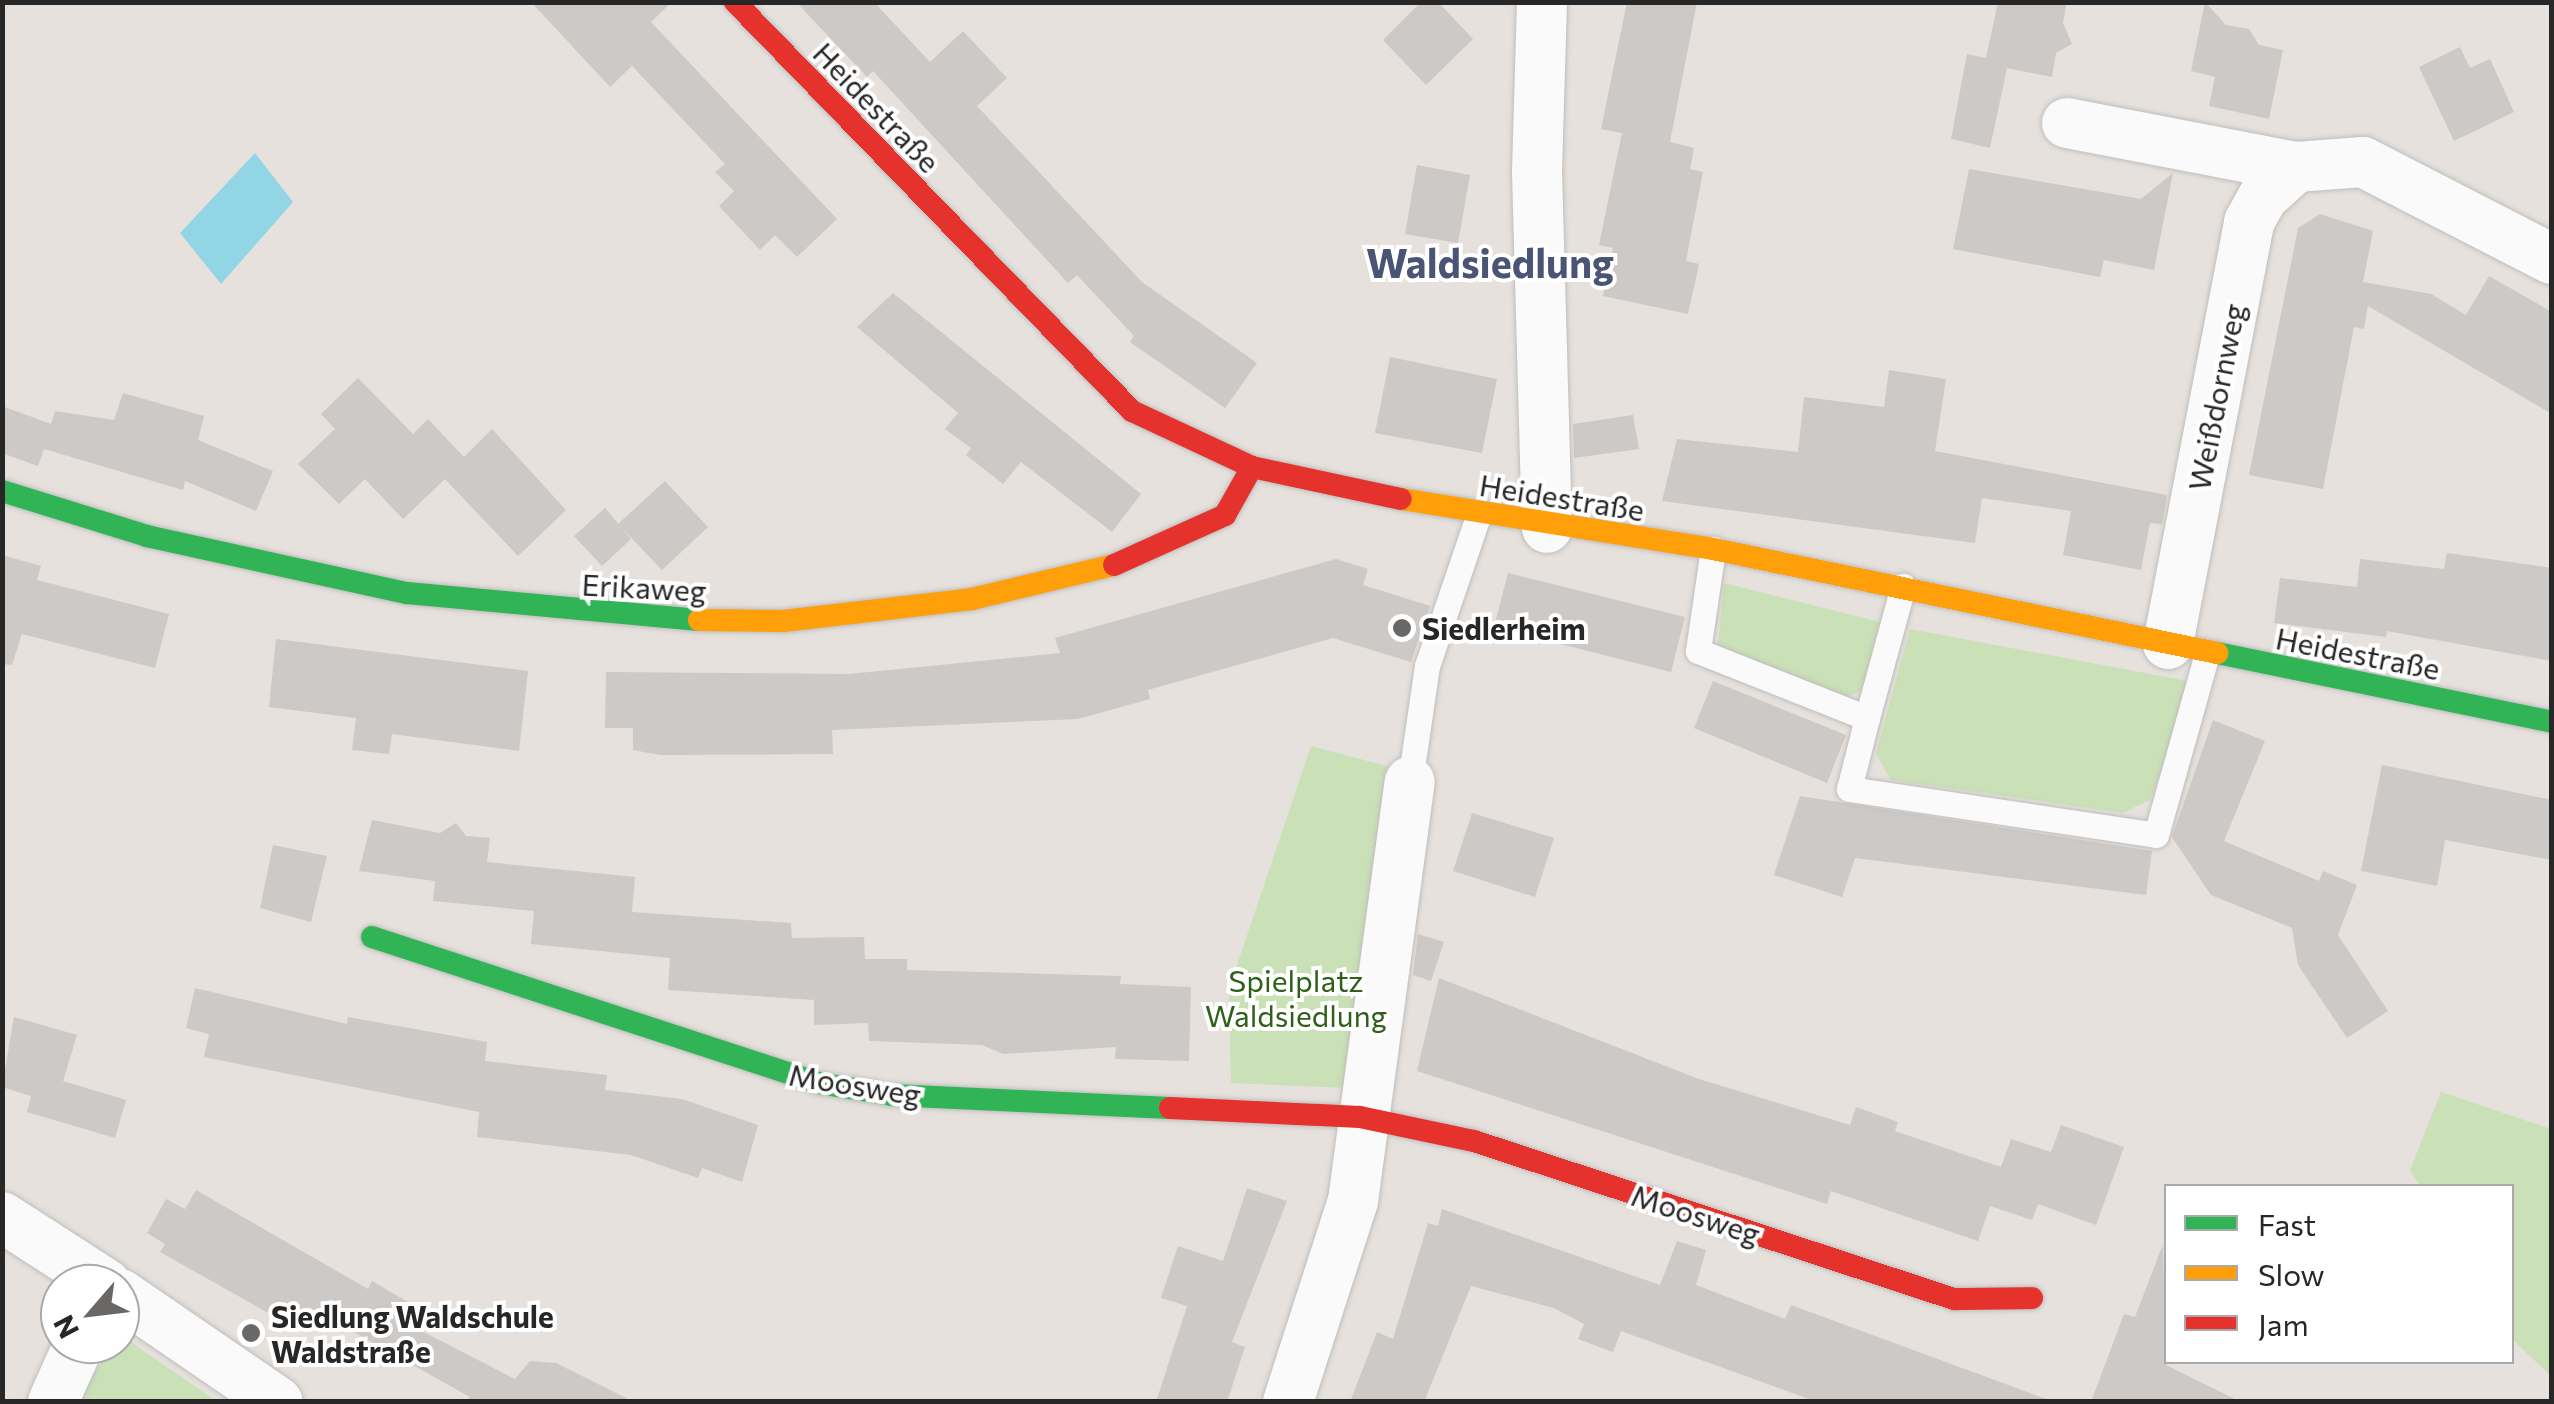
<!DOCTYPE html>
<meta charset="utf-8">
<style>
body{margin:0}
#map{position:relative;width:2554px;height:1404px;overflow:hidden;background:#e6e1dc;font-family:Commissioner,sans-serif}
div>[style]{position:absolute}
[style*='--x']{left:calc(var(--x)*1px);top:calc(var(--y)*1px);width:calc(var(--w)*1px);rotate:calc(var(--a)*1deg)}
.green>*{inset:0;background:#cae0b6}
.water>*{inset:0;background:#92d6e5}
.building>*{inset:0;background:#ccc9c6}
.roads{filter:drop-shadow(0 0 2px #bfbebe) drop-shadow(0 0 2px #bfbebe)}
.lane>*{height:25px;margin:-12.5px;padding:0 12.5px;transform-origin:12.5px;border-radius:12.5px;background:#fbfafa}
.street>*{height:50px;margin:-25px;padding:0 25px;transform-origin:25px;border-radius:25px;background:#fbfafa}
.fast>*{height:22px;margin:-11px;padding:0 11px;transform-origin:11px;border-radius:11px;background:#30b455}
.slow>*{height:22px;margin:-11px;padding:0 11px;transform-origin:11px;border-radius:11px;background:#ff9f0a}
.jam>*{height:22px;margin:-11px;padding:0 11px;transform-origin:11px;border-radius:11px;background:#e5322d}
.dots>*{width:28px;height:28px;translate:-50% -50%;box-sizing:border-box;border:5px solid #fff;border-radius:50%}
span{translate:-50% -50%;white-space:nowrap;text-align:center;line-height:1.15;-webkit-text-stroke:8px #fff;paint-order:stroke}
.street-label{font-size:30px;color:#272727}
.poi-label{font-size:30px;color:#272727;font-weight:700}
.left{translate:0 -50%;text-align:left}
.park-label{font-size:30px;color:#2e601b}
.district-label{font-size:40px;color:#4a5575;font-weight:700}
.frame{position:absolute;inset:0;border:5px solid #272727;pointer-events:none}
.legend{position:absolute;left:2164px;top:1184px;width:350px;height:180px;box-sizing:border-box;background:#fff;border:2px solid #a9a9a9;margin:0;padding:12px 18px;list-style:none;font-size:30px;color:#272727}
.legend li{display:flex;align-items:center;gap:20px;height:50px}
.legend b{width:50px;border:2px solid #a9a9a9}
.north{position:absolute;left:40px;top:1264px;width:100px;height:100px;box-sizing:border-box;background:#fff;border:2px solid #a9a9a9;border-radius:50%;rotate:242deg;font-size:28px;font-weight:700;line-height:40px;text-align:center;color:#272727}
.north::after{content:'';display:block;margin:auto;width:35px;height:45px;background:#6a6866;clip-path:polygon(50% 0,100% 100%,50% 72%,0 100%)}
</style>
<div id="map">
<div class="green">
<i style="clip-path:polygon(1724px 583px,1884px 623px,1868px 687px,1841px 700px,1718px 646px)"></i>
<i style="clip-path:polygon(1910px 629px,2193px 682px,2151px 799px,2123px 813px,1891px 780px,1876px 754px)"></i>
<i style="clip-path:polygon(1311px 746px,1394px 768px,1349px 1088px,1231px 1083px,1229px 989px)"></i>
<i style="clip-path:polygon(2441px 1092px,2551px 1129px,2551px 1376px,2512px 1339px,2512px 1186px,2420px 1186px,2410px 1170px)"></i>
<i style="clip-path:polygon(122px 1336px,216px 1401px,73px 1402px)"></i>
</div>
<div class="water">
<i style="clip-path:polygon(255px 153px,293px 202px,221px 284px,180px 233px)"></i>
</div>
<div class="building">
<i style="clip-path:polygon(531px 2px,672px 2px,651px 22px,837px 219px,797px 257px,775px 235px,760px 250px,719px 206px,734px 191px,715px 172px,725px 164px,632px 66px,610px 87px)"></i>
<i style="clip-path:polygon(796px 2px,874px 2px,930px 62px,963px 31px,1007px 78px,977px 106px,1142px 282px,1257px 363px,1225px 408px,1130px 342px,1134px 336px,1077px 275px,1068px 283px,873px 71px,867px 77px)"></i>
<i style="clip-path:polygon(1421px 2px,1438px 2px,1473px 39px,1426px 85px,1383px 40px)"></i>
<i style="clip-path:polygon(1627px 2px,1697px 2px,1670px 142px,1694px 148px,1690px 169px,1703px 172px,1686px 261px,1699px 264px,1688px 314px,1603px 296px,1613px 248px,1599px 245px,1622px 133px,1601px 129px)"></i>
<i style="clip-path:polygon(1998px 2px,2067px 2px,2063px 23px,2072px 44px,2056px 53px,2052px 77px,2007px 68px,1990px 148px,1951px 139px,1967px 54px,1986px 58px)"></i>
<i style="clip-path:polygon(2205px 2px,2226px 25px,2249px 29px,2259px 45px,2283px 50px,2269px 119px,2209px 106px,2215px 77px,2191px 71px)"></i>
<i style="clip-path:polygon(2460px 47px,2470px 68px,2490px 59px,2514px 112px,2454px 141px,2419px 67px)"></i>
<i style="clip-path:polygon(1417px 165px,1470px 175px,1458px 243px,1405px 234px)"></i>
<i style="clip-path:polygon(1969px 169px,2141px 199px,2173px 173px,2154px 270px,2104px 260px,2100px 277px,1953px 249px)"></i>
<i style="clip-path:polygon(2320px 214px,2373px 231px,2363px 282px,2431px 294px,2466px 315px,2489px 276px,2552px 312px,2552px 414px,2368px 306px,2364px 329px,2354px 327px,2323px 489px,2249px 475px,2298px 228px)"></i>
<i style="clip-path:polygon(893px 293px,1141px 494px,1112px 532px,1021px 462px,1003px 484px,966px 455px,971px 448px,945px 429px,958px 413px,857px 327px)"></i>
<i style="clip-path:polygon(1390px 357px,1497px 379px,1482px 453px,1375px 433px)"></i>
<i style="clip-path:polygon(1889px 370px,1946px 379px,1935px 451px,2167px 495px,2162px 524px,2150px 523px,2141px 570px,2063px 555px,2071px 511px,1982px 498px,1975px 543px,1662px 501px,1677px 439px,1798px 452px,1804px 397px,1884px 407px)"></i>
<i style="clip-path:polygon(358px 378px,413px 434px,428px 419px,464px 457px,492px 429px,566px 510px,518px 556px,445px 479px,403px 519px,365px 479px,339px 504px,298px 464px,335px 429px,321px 414px)"></i>
<i style="clip-path:polygon(123px 393px,204px 416px,198px 440px,273px 471px,256px 511px,185px 481px,183px 490px,44px 449px,38px 466px,2px 453px,2px 406px,51px 424px,55px 411px,114px 420px)"></i>
<i style="clip-path:polygon(1633px 415px,1639px 449px,1574px 458px,1573px 424px)"></i>
<i style="clip-path:polygon(665px 481px,708px 527px,662px 570px,618px 524px)"></i>
<i style="clip-path:polygon(605px 508px,631px 539px,602px 566px,574px 536px)"></i>
<i style="clip-path:polygon(2447px 553px,2552px 568px,2552px 661px,2387px 631px,2386px 637px,2274px 623px,2280px 578px,2357px 587px,2360px 559px,2444px 569px)"></i>
<i style="clip-path:polygon(2px 555px,41px 566px,37px 580px,169px 614px,155px 668px,22px 634px,12px 665px,2px 664px)"></i>
<i style="clip-path:polygon(1336px 559px,1368px 569px,1363px 585px,1430px 606px,1411px 662px,1333px 638px,1148px 690px,1150px 699px,1078px 719px,832px 730px,833px 754px,660px 755px,633px 750px,633px 728px,605px 728px,606px 672px,849px 674px,1060px 653px,1055px 638px)"></i>
<i style="clip-path:polygon(1508px 573px,1685px 617px,1671px 672px,1494px 627px)"></i>
<i style="clip-path:polygon(276px 639px,528px 671px,519px 751px,392px 734px,389px 754px,352px 750px,356px 718px,269px 707px)"></i>
<i style="clip-path:polygon(1713px 681px,1846px 735px,1827px 783px,1694px 728px)"></i>
<i style="clip-path:polygon(2213px 720px,2265px 741px,2224px 841px,2319px 881px,2323px 871px,2357px 885px,2338px 935px,2388px 1011px,2347px 1038px,2298px 965px,2292px 928px,2211px 895px,2172px 837px)"></i>
<i style="clip-path:polygon(2382px 765px,2552px 800px,2552px 860px,2445px 840px,2437px 886px,2361px 871px)"></i>
<i style="clip-path:polygon(1800px 796px,2152px 851px,2146px 895px,1855px 858px,1842px 897px,1774px 875px)"></i>
<i style="clip-path:polygon(1472px 813px,1554px 838px,1535px 897px,1453px 871px)"></i>
<i style="clip-path:polygon(372px 820px,440px 833px,456px 823px,466px 836px,490px 838px,487px 862px,635px 877px,632px 912px,791px 923px,792px 938px,864px 937px,865px 959px,907px 959px,907px 970px,1121px 976px,1120px 984px,1191px 987px,1189px 1061px,1115px 1059px,1116px 1047px,1003px 1054px,982px 1045px,869px 1041px,868px 1023px,814px 1025px,814px 1000px,668px 990px,670px 958px,531px 944px,534px 911px,433px 901px,435px 881px,359px 871px)"></i>
<i style="clip-path:polygon(273px 845px,327px 856px,311px 922px,260px 908px)"></i>
<i style="clip-path:polygon(1418px 934px,1444px 942px,1431px 981px,1413px 975px)"></i>
<i style="clip-path:polygon(1439px 978px,1699px 1079px,1850px 1125px,1856px 1107px,1898px 1122px,1895px 1131px,2001px 1167px,2011px 1139px,2051px 1152px,2061px 1125px,2124px 1147px,2096px 1225px,2038px 1204px,2032px 1220px,1990px 1206px,1978px 1241px,1831px 1191px,1827px 1204px,1417px 1071px)"></i>
<i style="clip-path:polygon(195px 988px,347px 1024px,348px 1017px,487px 1042px,485px 1061px,607px 1075px,605px 1090px,682px 1099px,758px 1125px,742px 1182px,702px 1168px,698px 1178px,631px 1155px,477px 1137px,479px 1112px,204px 1057px,209px 1034px,186px 1028px)"></i>
<i style="clip-path:polygon(14px 1017px,77px 1035px,63px 1081px,126px 1100px,115px 1138px,27px 1112px,31px 1096px,2px 1087px)"></i>
<i style="clip-path:polygon(1247px 1188px,1287px 1201px,1232px 1342px,1245px 1347px,1227px 1402px,1156px 1402px,1187px 1306px,1161px 1298px,1178px 1246px,1223px 1261px)"></i>
<i style="clip-path:polygon(196px 1190px,368px 1289px,372px 1281px,425px 1312px,416px 1328px,515px 1379px,530px 1361px,556px 1363px,634px 1402px,465px 1402px,470px 1397px,309px 1307px,299px 1323px,282px 1314px,279px 1319px,160px 1252px,165px 1244px,147px 1233px,166px 1199px,185px 1209px)"></i>
<i style="clip-path:polygon(1442px 1209px,1660px 1285px,1677px 1241px,1706px 1250px,1696px 1285px,1785px 1319px,1791px 1305px,2054px 1402px,1817px 1402px,1621px 1331px,1613px 1352px,1578px 1339px,1584px 1324px,1554px 1308px,1471px 1286px,1424px 1402px,1350px 1402px,1377px 1332px,1393px 1339px,1428px 1223px,1438px 1226px)"></i>
<i style="clip-path:polygon(2163px 1244px,2166px 1365px,2241px 1402px,2091px 1402px,2124px 1314px,2135px 1317px)"></i>
</div>
<div class="roads">
<div class="lane">
<i style="--x:1713;--y:549;--w:103;--a:98.4"></i>
<i style="--x:1698;--y:651;--w:182;--a:21.6"></i>
<i style="--x:1867;--y:718;--w:73;--a:104.2"></i>
<i style="--x:1849;--y:789;--w:310;--a:8.5"></i>
<i style="--x:2156;--y:835;--w:189;--a:-74.3"></i>
<i style="--x:1867;--y:718;--w:137;--a:-74.7"></i>
<i style="--x:1410;--y:782;--w:117;--a:-81.7"></i>
<i style="--x:1427;--y:666;--w:158;--a:-71.2"></i>
</div>
<div class="street">
<i style="--x:1542;--y:2;--w:170;--a:91.7"></i>
<i style="--x:1537;--y:172;--w:356;--a:88.4"></i>
<i style="--x:2067;--y:123;--w:233;--a:10.9"></i>
<i style="--x:2168;--y:644;--w:430;--a:-79.1"></i>
<i style="--x:2249;--y:222;--w:29;--a:-61"></i>
<i style="--x:2263;--y:197;--w:45;--a:-42.3"></i>
<i style="--x:2296;--y:167;--w:67;--a:-4.3"></i>
<i style="--x:2363;--y:162;--w:212;--a:27.2"></i>
<i style="--x:2;--y:1217;--w:124;--a:32.8"></i>
<i style="--x:120;--y:1294;--w:191;--a:34.4"></i>
<i style="--x:53;--y:1402;--w:64;--a:-65.9"></i>
<i style="--x:1288;--y:1402;--w:211;--a:-72.1"></i>
<i style="--x:1353;--y:1201;--w:423;--a:-82.3"></i>
</div>
<div class="fast">
<i style="--x:2;--y:491;--w:152;--a:17.2"></i>
<i style="--x:147;--y:536;--w:266;--a:12.4"></i>
<i style="--x:407;--y:593;--w:293;--a:5.3"></i>
<i style="--x:2217;--y:653;--w:342;--a:11.6"></i>
<i style="--x:372;--y:937;--w:469;--a:18.1"></i>
<i style="--x:818;--y:1083;--w:75;--a:9.2"></i>
<i style="--x:892;--y:1095;--w:278;--a:2.7"></i>
</div>
<div class="slow">
<i style="--x:1401;--y:499;--w:316;--a:9.1"></i>
<i style="--x:1713;--y:549;--w:515;--a:11.66"></i>
<i style="--x:699;--y:620;--w:84;--a:0.7"></i>
<i style="--x:783;--y:621;--w:190;--a:-6.6"></i>
<i style="--x:972;--y:599;--w:146;--a:-13.5"></i>
</div>
<div class="jam">
<i style="--x:735;--y:2;--w:570;--a:45.85"></i>
<i style="--x:1132;--y:411;--w:132;--a:25"></i>
<i style="--x:1252;--y:467;--w:152;--a:12.1"></i>
<i style="--x:1114;--y:565;--w:122;--a:-24.2"></i>
<i style="--x:1225;--y:515;--w:55;--a:-60.6"></i>
<i style="--x:1170;--y:1108;--w:190;--a:2.7"></i>
<i style="--x:1360;--y:1117;--w:116;--a:11.9"></i>
<i style="--x:1474;--y:1141;--w:505;--a:18.22"></i>
<i style="--x:1954;--y:1299;--w:78;--a:-0.7"></i>
</div>
</div>
<div class="dots">
<i style="left:1402px;top:628px;background:#6a6866"></i>
<i style="left:251px;top:1333px;background:#6a6866"></i>
</div>
<div class="street-label">
<span style="left:877px;top:107px;rotate:46deg">Heidestraße</span>
<span style="left:2216px;top:397px;rotate:-79deg">Weißdornweg</span>
<span style="left:1562px;top:497px;rotate:9deg">Heidestraße</span>
<span style="left:644px;top:587px;rotate:3deg">Erikaweg</span>
<span style="left:2358px;top:653px;rotate:11deg">Heidestraße</span>
<span style="left:855px;top:1084px;rotate:9deg">Moosweg</span>
<span style="left:1696px;top:1214px;rotate:18deg">Moosweg</span>
</div>
<div class="poi-label">
<span class="left" style="left:1422px;top:628px">Siedlerheim</span>
<span class="left" style="left:271px;top:1333px">Siedlung Waldschule<br>Waldstraße</span>
</div>
<div class="park-label">
<span style="left:1296px;top:997px">Spielplatz<br>Waldsiedlung</span>
</div>
<div class="district-label">
<span style="left:1490px;top:262px">Waldsiedlung</span>
</div>
<div class="frame"></div>
<ul class="legend">
<li><b style="height:12px;background:#30b455"></b>Fast</li>
<li><b style="height:12px;background:#ff9f0a"></b>Slow</li>
<li><b style="height:12px;background:#e5322d"></b>Jam</li>
</ul>
<div class="north">N</div>
</div>
